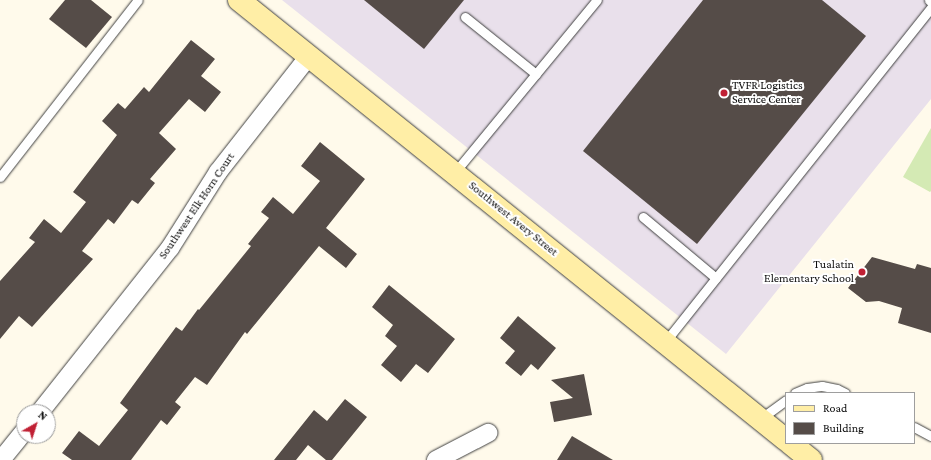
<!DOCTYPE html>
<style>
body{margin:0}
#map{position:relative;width:931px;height:460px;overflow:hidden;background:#fffaeb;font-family:"Crimson Pro",serif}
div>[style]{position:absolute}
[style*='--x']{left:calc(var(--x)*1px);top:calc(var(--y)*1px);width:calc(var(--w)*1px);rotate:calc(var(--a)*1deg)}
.industrial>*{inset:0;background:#e9e0eb}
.green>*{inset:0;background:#d4eab4}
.building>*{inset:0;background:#554c48}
.roads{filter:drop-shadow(0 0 1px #3f3f3f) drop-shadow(0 0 1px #3f3f3f)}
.service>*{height:9px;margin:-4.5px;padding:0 4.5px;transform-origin:4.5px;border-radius:4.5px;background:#fff}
.minor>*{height:18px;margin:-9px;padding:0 9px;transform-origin:9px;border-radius:9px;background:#fff}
.secondary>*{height:22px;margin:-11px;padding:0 11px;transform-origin:11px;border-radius:11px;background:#ffeea6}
.dots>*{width:11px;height:11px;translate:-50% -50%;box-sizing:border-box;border:2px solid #fff;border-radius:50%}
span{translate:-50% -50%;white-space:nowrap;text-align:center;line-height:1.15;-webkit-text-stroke:4px #fff;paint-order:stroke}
.poi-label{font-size:12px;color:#0c0c0c}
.left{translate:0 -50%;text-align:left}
.right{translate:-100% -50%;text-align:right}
.street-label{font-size:12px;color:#0c0c0c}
.legend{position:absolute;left:785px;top:392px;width:130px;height:52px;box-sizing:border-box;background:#fff;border:1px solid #9e9e9e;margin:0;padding:5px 7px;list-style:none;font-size:12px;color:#0c0c0c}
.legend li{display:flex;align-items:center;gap:8px;height:20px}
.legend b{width:20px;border:1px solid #9e9e9e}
.north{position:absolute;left:16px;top:404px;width:40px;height:40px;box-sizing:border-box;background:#fff;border:1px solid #9e9e9e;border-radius:50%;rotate:39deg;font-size:11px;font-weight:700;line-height:16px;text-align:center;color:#0c0c0c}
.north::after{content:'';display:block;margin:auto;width:14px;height:18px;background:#c02034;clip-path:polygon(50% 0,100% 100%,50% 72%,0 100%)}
</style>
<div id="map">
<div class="industrial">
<i style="clip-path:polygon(282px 0,931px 0,931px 99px,726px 354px)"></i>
</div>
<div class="green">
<i style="clip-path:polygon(931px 128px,931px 191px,930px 192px,903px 177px)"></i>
</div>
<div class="building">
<i style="clip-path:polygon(65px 0,91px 0,112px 17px,86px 48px,49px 19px)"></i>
<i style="clip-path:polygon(364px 0,464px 0,424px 49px)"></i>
<i style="clip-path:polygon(703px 0,822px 0,866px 36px,697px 244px,583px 151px)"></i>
<i style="clip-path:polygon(191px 40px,215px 59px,201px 76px,221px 92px,205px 112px,189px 99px,159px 133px,176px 149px,150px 179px,155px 183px,138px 204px,132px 200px,114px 224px,108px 219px,82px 251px,93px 259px,32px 327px,19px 316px,0 339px,0 281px,35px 242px,29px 238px,44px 219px,61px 233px,86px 202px,73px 192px,117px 135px,102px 121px,118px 103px,125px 109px,144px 87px,149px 92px)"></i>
<i style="clip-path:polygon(320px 142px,365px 179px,326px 228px,357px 254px,346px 268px,319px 246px,247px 334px,245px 332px,207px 385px,195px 377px,175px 402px,181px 407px,167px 425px,161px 420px,131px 460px,72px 460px,62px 453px,79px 431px,99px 446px,128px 410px,120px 403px,176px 327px,182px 331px,198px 309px,199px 310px,251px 246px,248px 244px,269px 218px,261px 212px,273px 197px,293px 214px,320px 181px,301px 166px)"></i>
<i style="clip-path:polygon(872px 257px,915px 269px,917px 264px,931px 268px,931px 333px,898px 323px,902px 308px,879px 301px,866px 302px,848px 288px)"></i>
<i style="clip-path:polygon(389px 285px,455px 339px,428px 373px,416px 364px,401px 382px,381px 365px,397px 346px,385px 336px,393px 325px,372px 307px)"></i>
<i style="clip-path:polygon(518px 316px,556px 348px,538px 370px,531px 364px,521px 376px,505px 363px,515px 351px,500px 338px)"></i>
<i style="clip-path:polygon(584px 374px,592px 415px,554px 422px,550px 402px,573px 398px,551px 380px)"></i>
<i style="clip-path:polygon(345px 399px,367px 417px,332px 460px,326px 460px,308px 445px,296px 460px,274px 460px,314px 410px,327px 421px)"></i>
<i style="clip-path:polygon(572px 436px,613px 460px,557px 460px)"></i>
</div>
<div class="roads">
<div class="service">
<i style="--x:929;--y:0;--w:3;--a:45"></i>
<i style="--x:465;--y:17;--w:91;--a:38.8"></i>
<i style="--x:455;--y:172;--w:223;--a:-50.5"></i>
<i style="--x:0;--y:177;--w:224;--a:-52.1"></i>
<i style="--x:643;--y:217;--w:95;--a:39.9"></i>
<i style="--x:665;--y:342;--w:427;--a:-51.5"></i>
<i style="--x:795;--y:393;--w:13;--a:-23"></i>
<i style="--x:807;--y:388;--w:15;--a:-8"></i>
<i style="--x:822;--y:386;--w:15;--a:11"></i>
<i style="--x:837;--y:389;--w:9;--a:27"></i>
<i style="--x:760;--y:419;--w:32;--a:-36"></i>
<i style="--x:914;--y:427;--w:19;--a:28"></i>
</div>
<div class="minor">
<i style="--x:40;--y:412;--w:209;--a:-51.6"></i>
<i style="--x:170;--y:248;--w:90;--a:-57.7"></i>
<i style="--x:218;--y:172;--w:147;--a:-51.9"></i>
<i style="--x:1;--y:460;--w:36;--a:-51"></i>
<i style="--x:436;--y:460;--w:59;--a:-27.4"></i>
</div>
<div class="secondary">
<i style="--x:239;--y:0;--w:702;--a:38.81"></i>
<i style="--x:790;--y:443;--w:27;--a:39"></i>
</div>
</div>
<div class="dots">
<i style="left:724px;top:93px;background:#c02034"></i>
<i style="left:862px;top:272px;background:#c02034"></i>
</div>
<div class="poi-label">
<span class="left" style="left:732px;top:93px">TVFR Logistics<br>Service Center</span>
<span class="right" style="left:854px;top:272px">Tualatin<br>Elementary School</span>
</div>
<div class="street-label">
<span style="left:197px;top:206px;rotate:-56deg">Southwest Elk Horn Court</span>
<span style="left:513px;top:219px;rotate:39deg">Southwest Avery Street</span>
</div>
<ul class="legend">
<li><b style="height:5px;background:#ffeea6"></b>Road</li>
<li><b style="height:11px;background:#554c48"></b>Building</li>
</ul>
<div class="north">N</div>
</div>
